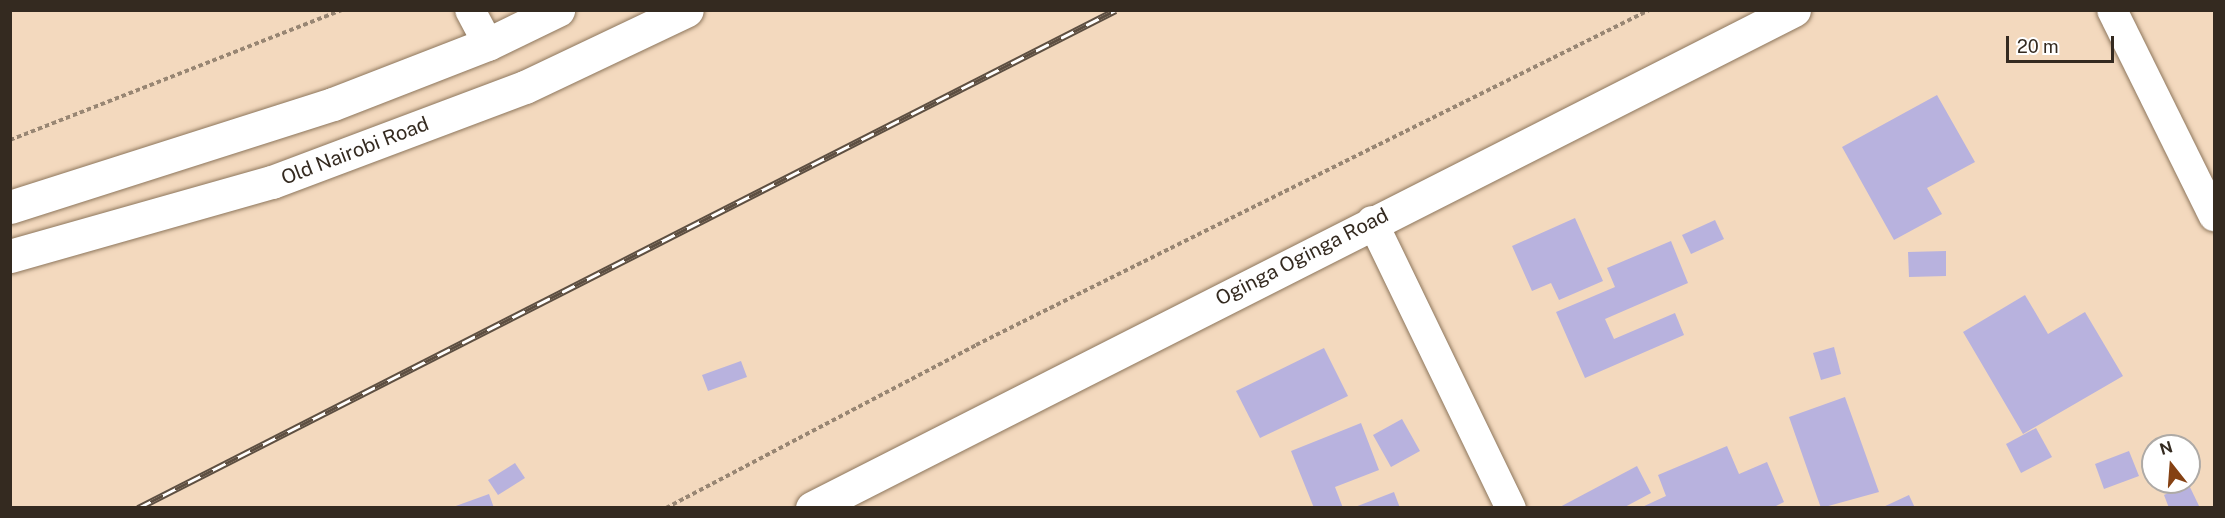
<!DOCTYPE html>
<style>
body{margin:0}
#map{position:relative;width:2225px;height:518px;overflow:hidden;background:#f3d9be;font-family:"Public Sans",sans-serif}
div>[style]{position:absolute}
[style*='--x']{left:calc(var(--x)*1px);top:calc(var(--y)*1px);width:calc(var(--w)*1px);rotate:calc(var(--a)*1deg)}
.building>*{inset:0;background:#b8b2de}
.path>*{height:4px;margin-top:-2px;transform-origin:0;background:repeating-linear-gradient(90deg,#988673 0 4.5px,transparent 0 7.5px)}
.roads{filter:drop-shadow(0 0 2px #8d765c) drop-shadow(0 0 2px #8d765c)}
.street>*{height:30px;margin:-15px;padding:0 15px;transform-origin:15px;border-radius:15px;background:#fff}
.secondary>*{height:33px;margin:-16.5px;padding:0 16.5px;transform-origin:16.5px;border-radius:16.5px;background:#fff}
.highway>*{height:33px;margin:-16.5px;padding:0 16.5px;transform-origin:16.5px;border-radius:16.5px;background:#fff}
.rail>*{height:7px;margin-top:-3.5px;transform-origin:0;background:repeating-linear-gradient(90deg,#fff 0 14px,#5d4f42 0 28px);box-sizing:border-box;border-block:2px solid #5d4f42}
span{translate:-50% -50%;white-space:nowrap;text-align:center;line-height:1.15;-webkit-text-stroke:4.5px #fff;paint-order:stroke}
.street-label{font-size:20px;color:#342a20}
.frame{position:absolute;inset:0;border:12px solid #342a20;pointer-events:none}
.north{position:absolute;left:2141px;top:434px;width:60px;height:60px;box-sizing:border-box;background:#fff;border:2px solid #aeaaa6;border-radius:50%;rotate:343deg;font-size:16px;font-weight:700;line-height:24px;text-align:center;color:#342a20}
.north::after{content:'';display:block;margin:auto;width:21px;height:27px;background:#854113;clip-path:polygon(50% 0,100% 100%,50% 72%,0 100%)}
.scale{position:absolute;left:2006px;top:36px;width:108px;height:27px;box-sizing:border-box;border:3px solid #342a20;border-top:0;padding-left:8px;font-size:18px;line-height:21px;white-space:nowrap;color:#342a20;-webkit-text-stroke:4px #fff;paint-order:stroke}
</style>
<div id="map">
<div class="building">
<i style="clip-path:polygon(1937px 95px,1975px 162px,1927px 188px,1942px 214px,1894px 240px,1842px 147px)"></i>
<i style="clip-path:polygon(1575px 218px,1603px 281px,1559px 300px,1551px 283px,1532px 291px,1512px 246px)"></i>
<i style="clip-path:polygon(1715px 220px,1724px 239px,1691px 254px,1682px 235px)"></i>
<i style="clip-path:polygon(1671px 241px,1688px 283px,1605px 319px,1614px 339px,1675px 313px,1684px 335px,1585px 378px,1556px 312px,1615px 287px,1607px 268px)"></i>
<i style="clip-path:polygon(1946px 251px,1946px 276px,1909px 277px,1908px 252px)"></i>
<i style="clip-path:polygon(2025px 295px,2048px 334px,2085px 312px,2123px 376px,2023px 434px,1963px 332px)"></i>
<i style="clip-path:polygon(1834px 347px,1841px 374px,1821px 380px,1813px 353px)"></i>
<i style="clip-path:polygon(1324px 348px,1348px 396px,1260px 438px,1236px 391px)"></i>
<i style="clip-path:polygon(741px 361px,747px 377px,708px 391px,702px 375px)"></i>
<i style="clip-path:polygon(1845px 397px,1879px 492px,1821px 508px,1789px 417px)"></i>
<i style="clip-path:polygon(1402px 419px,1420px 451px,1391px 467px,1373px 435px)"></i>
<i style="clip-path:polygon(1361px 423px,1379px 470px,1335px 487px,1343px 508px,1314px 508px,1291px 451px)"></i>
<i style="clip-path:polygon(2036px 428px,2052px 457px,2021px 473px,2006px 444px)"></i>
<i style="clip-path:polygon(1727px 446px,1739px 474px,1767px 462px,1784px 502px,1772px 508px,1640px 508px,1666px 496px,1658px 475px)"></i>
<i style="clip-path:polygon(2129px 451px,2139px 476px,2104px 489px,2095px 464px)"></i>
<i style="clip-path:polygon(515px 463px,525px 478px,498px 495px,488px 480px)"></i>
<i style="clip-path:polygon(1637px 466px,1651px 493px,1623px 508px,1558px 508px)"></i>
<i style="clip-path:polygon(2188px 483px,2200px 508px,2169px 508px,2164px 495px)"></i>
<i style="clip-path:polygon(1394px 492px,1400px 508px,1355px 508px,1355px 507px)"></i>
<i style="clip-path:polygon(489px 494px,494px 508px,453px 508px,453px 507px)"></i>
<i style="clip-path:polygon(1909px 495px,1915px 508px,1881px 508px)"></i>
</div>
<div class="path">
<i style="--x:10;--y:140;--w:356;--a:-21.4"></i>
<i style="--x:666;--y:508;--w:350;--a:-27.7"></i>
<i style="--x:976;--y:345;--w:752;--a:-26.46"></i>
</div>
<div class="roads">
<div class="street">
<i style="--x:470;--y:10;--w:38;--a:62"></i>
<i style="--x:2112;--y:10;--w:230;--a:63.7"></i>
<i style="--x:1372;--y:221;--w:319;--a:64.2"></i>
</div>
<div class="secondary">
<i style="--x:812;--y:508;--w:1101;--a:-26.89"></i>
</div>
<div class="highway">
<i style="--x:10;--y:207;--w:339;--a:-17.7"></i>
<i style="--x:333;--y:104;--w:166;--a:-21.2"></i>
<i style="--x:488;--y:44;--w:78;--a:-25.9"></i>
<i style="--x:10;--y:256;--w:272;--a:-15.8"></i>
<i style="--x:272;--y:182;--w:270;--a:-20.6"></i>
<i style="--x:525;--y:87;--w:179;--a:-25.4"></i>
</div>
</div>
<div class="rail">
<i style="--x:138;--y:508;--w:1097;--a:-26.99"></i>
</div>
<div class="street-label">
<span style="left:355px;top:151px;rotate:-21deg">Old Nairobi Road</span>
<span style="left:1302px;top:257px;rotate:-27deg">Oginga Oginga Road</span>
</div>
<div class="frame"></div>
<div class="north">N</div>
<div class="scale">20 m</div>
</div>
